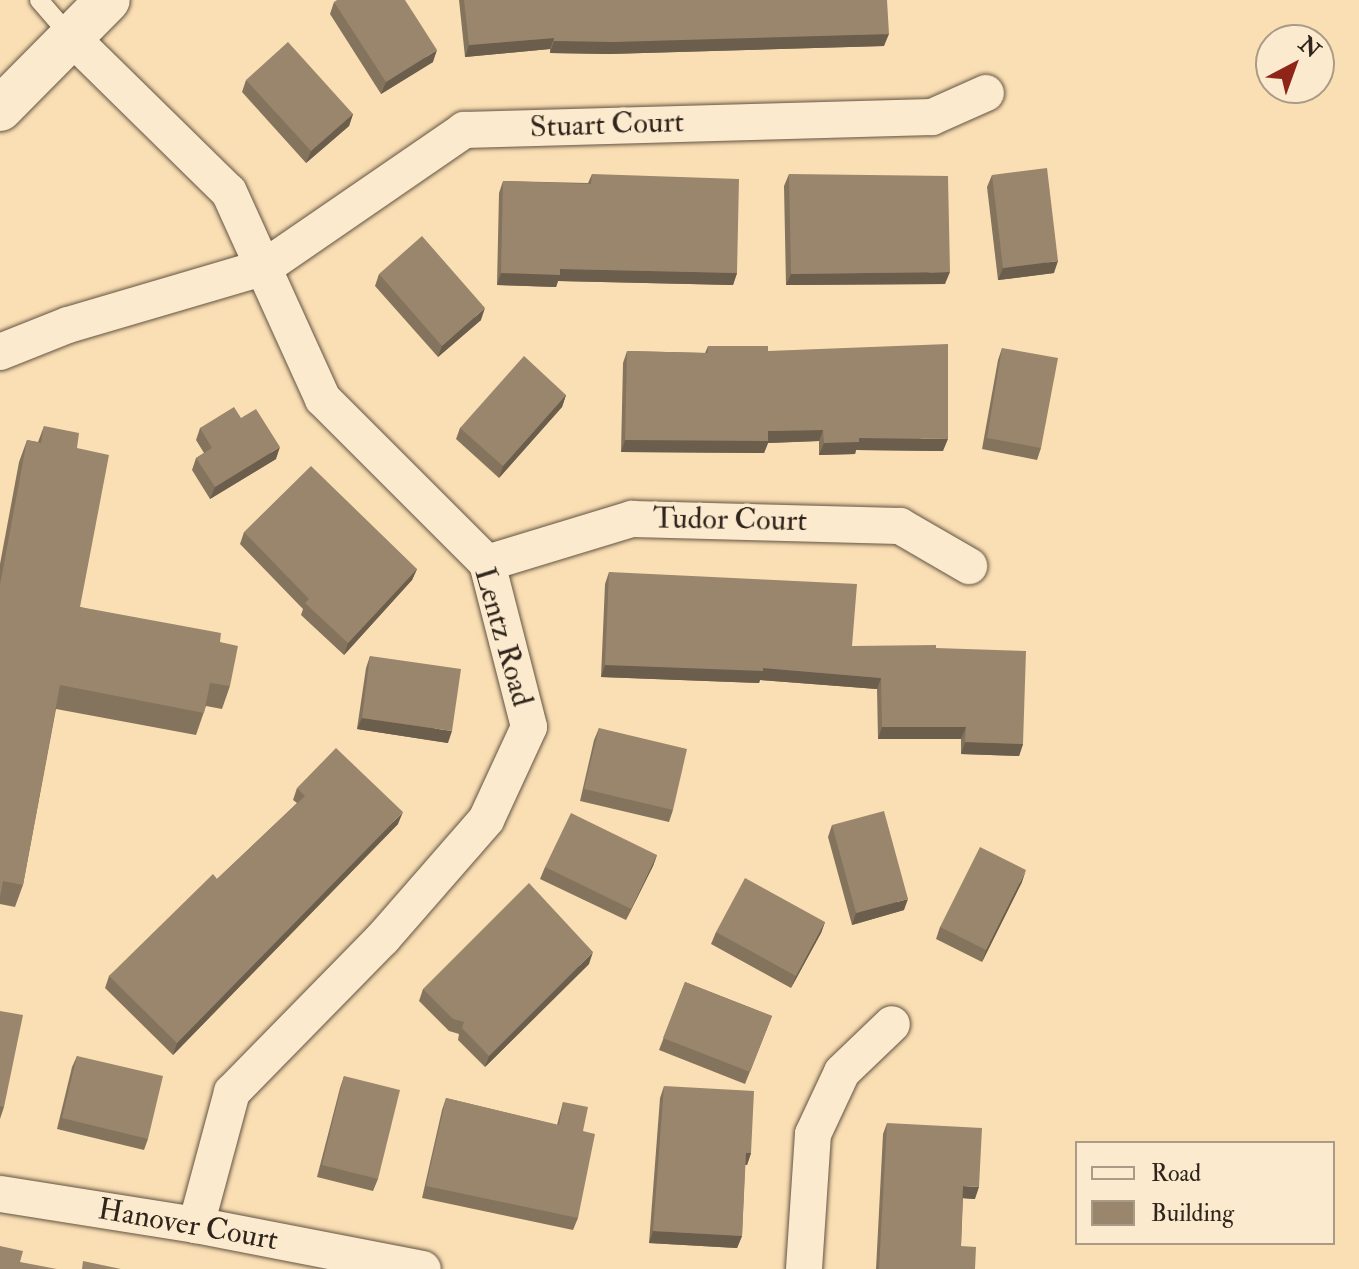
<!DOCTYPE html>
<style>
body{margin:0}
#map{position:relative;width:1359px;height:1269px;overflow:hidden;background:#fbdfb4;font-family:"IM FELL Double Pica",serif}
div>[style]{position:absolute}
[style*='--x']{left:calc(var(--x)*1px);top:calc(var(--y)*1px);width:calc(var(--w)*1px);rotate:calc(var(--a)*1deg)}
.roads{filter:drop-shadow(0 0 2px #625443) drop-shadow(0 0 2px #625443)}
.lane>*{height:18px;margin:-9px;padding:0 9px;transform-origin:9px;border-radius:9px;background:#fceace}
.street>*{height:36px;margin:-18px;padding:0 18px;transform-origin:18px;border-radius:18px;background:#fceace}
.secondary>*{height:44px;margin:-22px;padding:0 22px;transform-origin:22px;border-radius:22px;background:#fceace}
.wall>*{inset:0;background:#84735d}
.shaded-wall>*{inset:0;background:#6b5e4c}
.building>*{inset:0;background:#99866c}
span{translate:-50% -50%;white-space:nowrap;text-align:center;line-height:1.15;-webkit-text-stroke:7px #fceace;paint-order:stroke}
.street-label{font-size:30px;color:#2f251d}
.legend{position:absolute;left:1075px;top:1141px;width:260px;height:104px;box-sizing:border-box;background:#fceace;border:2px solid #aa9b87;margin:0;padding:10px 14px;list-style:none;font-size:24px;color:#2f251d}
.legend li{display:flex;align-items:center;gap:16px;height:40px}
.legend b{width:40px;border:2px solid #aa9b87}
.north{position:absolute;left:1255px;top:24px;width:80px;height:80px;box-sizing:border-box;background:#fceace;border:2px solid #aa9b87;border-radius:50%;rotate:41deg;font-size:22px;font-weight:700;line-height:32px;text-align:center;color:#2f251d}
.north::after{content:'';display:block;margin:auto;width:28px;height:36px;background:#8f2418;clip-path:polygon(50% 0,100% 100%,50% 72%,0 100%)}
</style>
<div id="map">
<div class="roads">
<div class="lane">
<i style="--x:39;--y:0;--w:49;--a:49.1"></i>
</div>
<div class="street">
<i style="--x:71;--y:37;--w:221;--a:44.5"></i>
<i style="--x:229;--y:192;--w:227;--a:65.6"></i>
<i style="--x:323;--y:399;--w:232;--a:45"></i>
<i style="--x:487;--y:563;--w:169;--a:75.6"></i>
<i style="--x:529;--y:727;--w:102;--a:114.8"></i>
<i style="--x:486;--y:820;--w:157;--a:131.1"></i>
<i style="--x:383;--y:938;--w:216;--a:134.4"></i>
<i style="--x:232;--y:1092;--w:138;--a:105.1"></i>
<i style="--x:0;--y:352;--w:73;--a:-21.7"></i>
<i style="--x:68;--y:325;--w:205;--a:-16.4"></i>
<i style="--x:265;--y:267;--w:242;--a:-34.5"></i>
<i style="--x:464;--y:130;--w:468;--a:-1.6"></i>
<i style="--x:932;--y:117;--w:59;--a:-24"></i>
<i style="--x:487;--y:563;--w:152;--a:-16.9"></i>
<i style="--x:632;--y:519;--w:268;--a:1.5"></i>
<i style="--x:900;--y:526;--w:80;--a:30.1"></i>
<i style="--x:0;--y:1194;--w:198;--a:9"></i>
<i style="--x:196;--y:1225;--w:231;--a:11"></i>
<i style="--x:804;--y:1269;--w:135;--a:-86.2"></i>
<i style="--x:813;--y:1134;--w:68;--a:-64.9"></i>
<i style="--x:842;--y:1072;--w:69;--a:-43.8"></i>
</div>
<div class="secondary">
<i style="--x:0;--y:109;--w:153;--a:-45.3"></i>
</div>
</div>
<div class="wall">
<i style="clip-path:polygon(459px 0,887px 0,884px 46px,609px 54px,550px 53px,550px 49px,465px 57px)"></i>
<i style="clip-path:polygon(334px 2px,433px 62px,381px 94px,330px 14px)"></i>
<i style="clip-path:polygon(246px 80px,353px 114px,349px 126px,306px 163px,242px 92px)"></i>
<i style="clip-path:polygon(592px 174px,737px 273px,733px 285px,558px 281px,556px 287px,497px 285px,499px 193px,503px 181px,588px 183px)"></i>
<i style="clip-path:polygon(789px 174px,945px 284px,786px 285px,784px 186px)"></i>
<i style="clip-path:polygon(992px 175px,1054px 273px,998px 280px,987px 187px)"></i>
<i style="clip-path:polygon(379px 274px,481px 320px,438px 357px,375px 286px)"></i>
<i style="clip-path:polygon(708px 346px,768px 351px,943px 451px,856px 450px,855px 454px,819px 455px,819px 441px,768px 443px,764px 453px,621px 452px,623px 363px,627px 351px,705px 353px)"></i>
<i style="clip-path:polygon(1002px 348px,1041px 448px,1037px 460px,982px 449px,998px 360px)"></i>
<i style="clip-path:polygon(566px 395px,562px 407px,499px 478px,456px 439px,460px 428px)"></i>
<i style="clip-path:polygon(241px 418px,276px 459px,210px 499px,192px 470px,196px 458px,204px 453px,196px 440px,200px 428px)"></i>
<i style="clip-path:polygon(44px 426px,77px 448px,80px 607px,220px 642px,230px 686px,222px 709px,206px 706px,196px 735px,56px 709px,23px 885px,15px 907px,0 904px,0 564px,19px 462px,27px 440px,38px 442px)"></i>
<i style="clip-path:polygon(244px 532px,417px 569px,412px 580px,344px 655px,301px 615px,303px 609px,240px 544px)"></i>
<i style="clip-path:polygon(609px 572px,852px 646px,936px 648px,1023px 744px,1019px 756px,961px 754px,961px 739px,878px 739px,877px 689px,760px 680px,759px 683px,601px 677px,605px 584px)"></i>
<i style="clip-path:polygon(370px 656px,448px 743px,357px 729px,366px 668px)"></i>
<i style="clip-path:polygon(599px 728px,673px 810px,669px 822px,580px 801px,594px 740px)"></i>
<i style="clip-path:polygon(297px 788px,398px 824px,173px 1055px,105px 988px,109px 976px,217px 879px,297px 803px,293px 800px)"></i>
<i style="clip-path:polygon(832px 825px,904px 910px,852px 925px,828px 837px)"></i>
<i style="clip-path:polygon(657px 855px,653px 866px,626px 920px,540px 879px,545px 867px)"></i>
<i style="clip-path:polygon(1022px 882px,982px 962px,936px 939px,940px 927px)"></i>
<i style="clip-path:polygon(825px 922px,821px 933px,791px 988px,711px 944px,716px 932px)"></i>
<i style="clip-path:polygon(589px 964px,485px 1067px,458px 1040px,459px 1034px,449px 1031px,419px 1001px,423px 989px)"></i>
<i style="clip-path:polygon(685px 982px,772px 1016px,745px 1084px,659px 1050px)"></i>
<i style="clip-path:polygon(0 1011px,4px 1107px,0 1119px)"></i>
<i style="clip-path:polygon(77px 1056px,148px 1139px,144px 1150px,57px 1129px,72px 1067px)"></i>
<i style="clip-path:polygon(344px 1076px,378px 1179px,373px 1191px,317px 1177px,340px 1088px)"></i>
<i style="clip-path:polygon(664px 1086px,751px 1153px,747px 1165px,745px 1165px,742px 1236px,737px 1248px,649px 1243px,660px 1098px)"></i>
<i style="clip-path:polygon(446px 1098px,557px 1125px,563px 1102px,583px 1131px,578px 1218px,573px 1230px,422px 1198px,442px 1110px)"></i>
<i style="clip-path:polygon(887px 1123px,975px 1199px,963px 1198px,961px 1246px,975px 1269px,876px 1269px,883px 1134px)"></i>
</div>
<div class="shaded-wall">
<i style="clip-path:polygon(889px 34px,884px 46px,609px 54px,550px 53px,554px 41px)"></i>
<i style="clip-path:polygon(554px 38px,550px 49px,465px 57px,469px 45px)"></i>
<i style="clip-path:polygon(437px 50px,433px 62px,381px 94px,386px 82px)"></i>
<i style="clip-path:polygon(353px 114px,349px 126px,306px 163px,311px 151px)"></i>
<i style="clip-path:polygon(1058px 261px,1054px 273px,998px 280px,1003px 268px)"></i>
<i style="clip-path:polygon(560px 269px,737px 273px,733px 285px,558px 281px,556px 287px,497px 285px,501px 273px)"></i>
<i style="clip-path:polygon(950px 272px,945px 284px,786px 285px,791px 274px)"></i>
<i style="clip-path:polygon(485px 308px,481px 320px,438px 357px,442px 346px)"></i>
<i style="clip-path:polygon(566px 395px,562px 407px,499px 478px,503px 466px)"></i>
<i style="clip-path:polygon(823px 430px,819px 441px,768px 443px,764px 453px,621px 452px,625px 440px,768px 431px)"></i>
<i style="clip-path:polygon(859px 438px,948px 439px,943px 451px,856px 450px,855px 454px,819px 455px,824px 443px)"></i>
<i style="clip-path:polygon(280px 447px,276px 459px,210px 499px,215px 487px)"></i>
<i style="clip-path:polygon(417px 569px,412px 580px,344px 655px,348px 643px)"></i>
<i style="clip-path:polygon(605px 665px,763px 668px,881px 678px,877px 689px,760px 680px,759px 683px,601px 677px)"></i>
<i style="clip-path:polygon(362px 718px,452px 731px,448px 743px,357px 729px)"></i>
<i style="clip-path:polygon(882px 727px,966px 727px,961px 739px,878px 739px)"></i>
<i style="clip-path:polygon(965px 742px,1023px 744px,1019px 756px,961px 754px)"></i>
<i style="clip-path:polygon(403px 812px,398px 824px,173px 1055px,177px 1043px)"></i>
<i style="clip-path:polygon(657px 855px,653px 866px,626px 920px,631px 909px)"></i>
<i style="clip-path:polygon(1026px 870px,1022px 882px,982px 962px,986px 950px)"></i>
<i style="clip-path:polygon(908px 899px,904px 910px,852px 925px,856px 913px)"></i>
<i style="clip-path:polygon(825px 922px,821px 933px,791px 988px,796px 976px)"></i>
<i style="clip-path:polygon(593px 952px,589px 964px,485px 1067px,489px 1056px)"></i>
<i style="clip-path:polygon(746px 1153px,751px 1153px,747px 1165px,742px 1164px)"></i>
<i style="clip-path:polygon(963px 1186px,979px 1187px,975px 1199px,959px 1198px)"></i>
<i style="clip-path:polygon(653px 1231px,742px 1236px,737px 1248px,649px 1243px)"></i>
</div>
<div class="building">
<i style="clip-path:polygon(337px 0,405px 0,437px 50px,386px 82px,334px 2px)"></i>
<i style="clip-path:polygon(464px 0,887px 0,889px 34px,614px 42px,554px 41px,554px 38px,469px 45px)"></i>
<i style="clip-path:polygon(288px 42px,353px 114px,311px 151px,246px 80px)"></i>
<i style="clip-path:polygon(1047px 168px,1058px 261px,1003px 268px,992px 175px)"></i>
<i style="clip-path:polygon(592px 174px,739px 179px,737px 273px,560px 269px,560px 275px,501px 273px,503px 181px,591px 184px)"></i>
<i style="clip-path:polygon(789px 174px,948px 176px,950px 272px,791px 274px)"></i>
<i style="clip-path:polygon(422px 236px,485px 308px,442px 346px,379px 274px)"></i>
<i style="clip-path:polygon(948px 344px,948px 439px,859px 438px,859px 442px,824px 443px,823px 430px,768px 431px,768px 441px,625px 440px,627px 351px,708px 353px,708px 346px,768px 346px,768px 351px)"></i>
<i style="clip-path:polygon(1002px 348px,1058px 358px,1041px 448px,987px 438px)"></i>
<i style="clip-path:polygon(524px 356px,566px 395px,503px 466px,460px 428px)"></i>
<i style="clip-path:polygon(234px 407px,241px 418px,256px 409px,280px 447px,215px 487px,196px 458px,212px 448px,200px 428px)"></i>
<i style="clip-path:polygon(44px 426px,79px 433px,77px 448px,109px 455px,80px 607px,221px 633px,220px 642px,238px 646px,230px 686px,210px 683px,204px 713px,60px 685px,23px 885px,3px 881px,0 897px,0 585px,27px 440px,41px 443px)"></i>
<i style="clip-path:polygon(311px 466px,417px 569px,348px 643px,305px 603px,309px 599px,244px 532px)"></i>
<i style="clip-path:polygon(609px 572px,857px 584px,852px 646px,936px 645px,936px 648px,1026px 651px,1023px 744px,965px 742px,966px 727px,882px 727px,881px 678px,763px 668px,763px 671px,605px 665px)"></i>
<i style="clip-path:polygon(370px 656px,461px 669px,452px 731px,362px 718px)"></i>
<i style="clip-path:polygon(599px 728px,687px 749px,673px 810px,584px 789px)"></i>
<i style="clip-path:polygon(336px 748px,403px 812px,177px 1043px,109px 976px,213px 874px,217px 879px,305px 796px,297px 788px)"></i>
<i style="clip-path:polygon(884px 811px,908px 899px,856px 913px,832px 825px)"></i>
<i style="clip-path:polygon(571px 813px,657px 855px,631px 909px,545px 867px)"></i>
<i style="clip-path:polygon(980px 847px,1026px 870px,986px 950px,940px 927px)"></i>
<i style="clip-path:polygon(745px 878px,825px 922px,796px 976px,716px 932px)"></i>
<i style="clip-path:polygon(529px 883px,593px 952px,489px 1056px,462px 1028px,464px 1022px,453px 1019px,423px 989px)"></i>
<i style="clip-path:polygon(685px 982px,772px 1016px,750px 1072px,663px 1038px)"></i>
<i style="clip-path:polygon(0 1011px,23px 1015px,4px 1107px,0 1106px)"></i>
<i style="clip-path:polygon(77px 1056px,163px 1076px,148px 1139px,62px 1118px)"></i>
<i style="clip-path:polygon(344px 1076px,400px 1090px,378px 1179px,322px 1165px)"></i>
<i style="clip-path:polygon(664px 1086px,754px 1091px,751px 1153px,746px 1153px,742px 1236px,653px 1231px)"></i>
<i style="clip-path:polygon(446px 1098px,559px 1125px,563px 1102px,588px 1107px,583px 1131px,595px 1134px,578px 1218px,426px 1186px)"></i>
<i style="clip-path:polygon(887px 1123px,982px 1128px,979px 1187px,963px 1186px,961px 1246px,976px 1247px,975px 1269px,879px 1269px)"></i>
<i style="clip-path:polygon(0 1246px,23px 1251px,20px 1262px,57px 1269px,0 1269px)"></i>
<i style="clip-path:polygon(83px 1261px,121px 1269px,82px 1269px)"></i>
</div>
<div class="street-label">
<span style="left:607px;top:125px;rotate:-2deg">Stuart Court</span>
<span style="left:730px;top:520px;rotate:1deg">Tudor Court</span>
<span style="left:503px;top:637px;rotate:74deg">Lentz Road</span>
<span style="left:188px;top:1225px;rotate:10deg">Hanover Court</span>
</div>
<ul class="legend">
<li><b style="height:10px;background:#fceace"></b>Road</li>
<li><b style="height:22px;background:#99866c"></b>Building</li>
</ul>
<div class="north">N</div>
</div>
